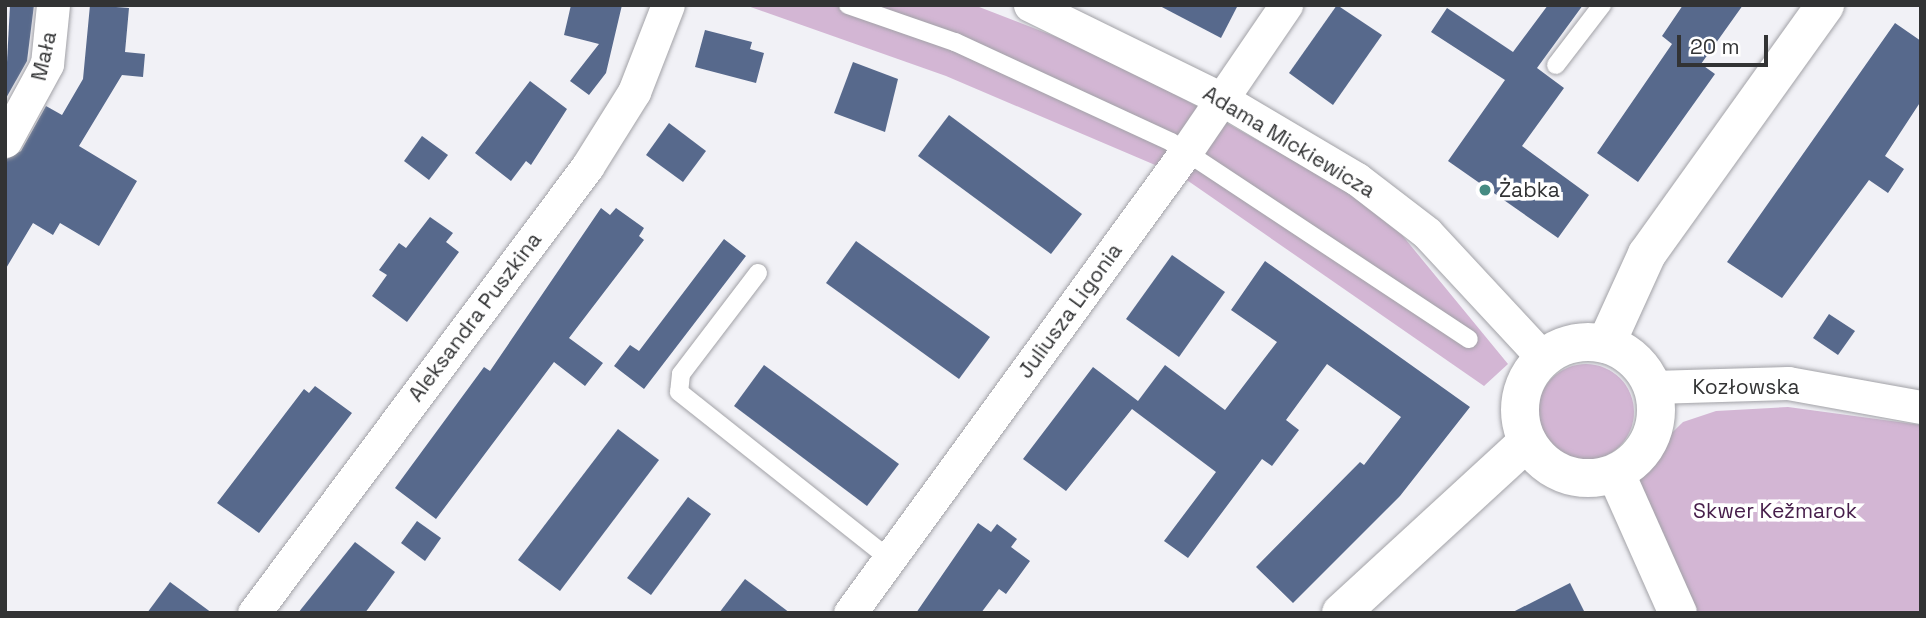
<!DOCTYPE html>
<meta charset="utf-8">
<style>
body{margin:0}
#map{position:relative;width:1926px;height:618px;overflow:hidden;background:#f1f1f6;font-family:"Space Grotesk",sans-serif}
div>[style]{position:absolute}
[style*='--x']{left:calc(var(--x)*1px);top:calc(var(--y)*1px);width:calc(var(--w)*1px);rotate:calc(var(--a)*1deg)}
.green>*{inset:0;background:#d3b6d4}
.round{border-radius:50%}
.building>*{inset:0;background:#57698c}
.roads{filter:drop-shadow(0 0 2px #a2a2a7) drop-shadow(0 0 2px #a2a2a7)}
.service>*{height:18px;margin:-9px;padding:0 9px;transform-origin:9px;border-radius:9px;background:#fff}
.minor>*{height:33px;margin:-16.5px;padding:0 16.5px;transform-origin:16.5px;border-radius:16.5px;background:#fff}
.tertiary>*{height:38px;margin:-19px;padding:0 19px;transform-origin:19px;border-radius:19px;background:#fff}
.tertiary>.ring{margin:-19px;padding:0;box-sizing:content-box;background:none;border:38px solid #fff;border-radius:50%}
.dots>*{width:19px;height:19px;translate:-50% -50%;box-sizing:border-box;border:4px solid #fff;border-radius:50%}
span{translate:-50% -50%;white-space:nowrap;text-align:center;line-height:1.15;-webkit-text-stroke:7px #fff;paint-order:stroke}
.street-label{font-size:21px;color:#323334}
.poi-label{font-size:21px;color:#323334}
.left{translate:0 -50%;text-align:left}
.park-label{font-size:21px;color:#461d4a}
.frame{position:absolute;inset:0;border:7px solid #323334;pointer-events:none}
.scale{position:absolute;left:1677px;top:35px;width:91px;height:32px;box-sizing:border-box;border:4px solid #323334;border-top:0;padding-left:9px;font-size:21px;line-height:24px;white-space:nowrap;color:#323334;-webkit-text-stroke:5px #fff;paint-order:stroke}
</style>
<div id="map">
<div class="green">
<i style="clip-path:polygon(745px 5px,974px 5px,1111px 58px,1339px 186px,1402px 235px,1508px 364px,1484px 386px,1181px 176px,946px 76px)"></i>
<i class="round" style="left:1538px;top:364px;width:96px;height:96px"></i>
<i style="clip-path:polygon(1788px 407px,1921px 425px,1921px 613px,1694px 613px,1631px 473px,1683px 422px,1716px 411px)"></i>
</div>
<div class="building">
<i style="clip-path:polygon(10px 5px,34px 5px,27px 61px,5px 100px)"></i>
<i style="clip-path:polygon(90px 5px,129px 8px,125px 52px,145px 54px,143px 77px,122px 75px,79px 146px,137px 181px,99px 246px,60px 223px,53px 235px,33px 223px,5px 270px,5px 160px,21px 151px,46px 106px,62px 115px,83px 79px)"></i>
<i style="clip-path:polygon(571px 5px,622px 5px,606px 73px,589px 95px,570px 81px,599px 44px,564px 35px)"></i>
<i style="clip-path:polygon(1158px 5px,1238px 5px,1221px 38px)"></i>
<i style="clip-path:polygon(1337px 5px,1382px 35px,1333px 105px,1289px 73px)"></i>
<i style="clip-path:polygon(1548px 5px,1583px 5px,1537px 68px,1564px 88px,1522px 146px,1589px 195px,1558px 238px,1448px 161px,1505px 80px,1431px 32px,1447px 8px,1513px 52px)"></i>
<i style="clip-path:polygon(1683px 5px,1743px 5px,1701px 64px,1715px 74px,1638px 182px,1597px 153px,1672px 44px,1662px 36px)"></i>
<i style="clip-path:polygon(1895px 23px,1921px 41px,1921px 101px,1885px 156px,1904px 169px,1888px 193px,1869px 180px,1782px 298px,1727px 262px)"></i>
<i style="clip-path:polygon(705px 30px,752px 42px,750px 49px,764px 53px,756px 83px,695px 67px)"></i>
<i style="clip-path:polygon(853px 62px,898px 79px,885px 132px,834px 113px)"></i>
<i style="clip-path:polygon(530px 81px,567px 109px,531px 165px,526px 161px,511px 181px,475px 153px)"></i>
<i style="clip-path:polygon(949px 115px,1082px 214px,1051px 254px,918px 156px)"></i>
<i style="clip-path:polygon(669px 123px,706px 151px,683px 182px,646px 155px)"></i>
<i style="clip-path:polygon(422px 136px,448px 155px,429px 180px,404px 161px)"></i>
<i style="clip-path:polygon(601px 208px,610px 215px,616px 208px,644px 228px,639px 236px,644px 240px,569px 338px,603px 363px,585px 386px,554px 362px,436px 519px,395px 488px,484px 367px,490px 371px)"></i>
<i style="clip-path:polygon(430px 217px,453px 233px,446px 242px,459px 252px,407px 322px,372px 296px,387px 275px,379px 270px,399px 243px,406px 248px)"></i>
<i style="clip-path:polygon(724px 239px,746px 256px,644px 389px,614px 366px,630px 345px,639px 351px)"></i>
<i style="clip-path:polygon(856px 241px,990px 337px,959px 379px,826px 283px)"></i>
<i style="clip-path:polygon(1172px 255px,1225px 292px,1179px 357px,1126px 319px)"></i>
<i style="clip-path:polygon(1265px 261px,1470px 407px,1400px 496px,1293px 603px,1256px 567px,1360px 462px,1364px 465px,1401px 417px,1327px 364px,1286px 420px,1299px 430px,1272px 466px,1262px 459px,1188px 558px,1164px 541px,1216px 472px,1132px 409px,1066px 491px,1023px 459px,1093px 367px,1138px 401px,1165px 365px,1225px 410px,1277px 342px,1231px 310px)"></i>
<i style="clip-path:polygon(1829px 314px,1855px 331px,1838px 355px,1813px 338px)"></i>
<i style="clip-path:polygon(764px 365px,899px 464px,867px 506px,734px 406px)"></i>
<i style="clip-path:polygon(315px 386px,352px 413px,259px 533px,217px 503px,304px 389px,309px 393px)"></i>
<i style="clip-path:polygon(618px 429px,659px 460px,560px 591px,518px 560px)"></i>
<i style="clip-path:polygon(688px 497px,711px 514px,651px 595px,627px 578px)"></i>
<i style="clip-path:polygon(417px 521px,441px 538px,425px 561px,401px 543px)"></i>
<i style="clip-path:polygon(978px 523px,991px 532px,997px 524px,1017px 539px,1011px 547px,1030px 561px,1006px 594px,999px 589px,981px 613px,916px 613px)"></i>
<i style="clip-path:polygon(355px 542px,395px 572px,365px 613px,298px 613px)"></i>
<i style="clip-path:polygon(745px 579px,790px 613px,719px 613px)"></i>
<i style="clip-path:polygon(170px 582px,212px 613px,147px 613px)"></i>
<i style="clip-path:polygon(1570px 583px,1585px 613px,1511px 613px)"></i>
</div>
<div class="roads">
<div class="service">
<i style="--x:848;--y:5;--w:113;--a:19.1"></i>
<i style="--x:955;--y:42;--w:238;--a:24.8"></i>
<i style="--x:1171;--y:142;--w:357;--a:33.5"></i>
<i style="--x:1556;--y:65;--w:76;--a:-52.5"></i>
<i style="--x:758;--y:273;--w:127;--a:127.3"></i>
<i style="--x:681;--y:374;--w:18;--a:96"></i>
<i style="--x:679;--y:392;--w:269;--a:38.4"></i>
</div>
<div class="minor">
<i style="--x:1030;--y:5;--w:212;--a:26.1"></i>
<i style="--x:1220;--y:98;--w:159;--a:30.6"></i>
<i style="--x:1357;--y:179;--w:88;--a:37.6"></i>
<i style="--x:1427;--y:233;--w:171;--a:47.1"></i>
<i style="--x:5;--y:141;--w:88;--a:-61.4"></i>
<i style="--x:47;--y:64;--w:59;--a:-84.2"></i>
<i style="--x:1653;--y:387;--w:135;--a:-1.7"></i>
<i style="--x:1788;--y:383;--w:135;--a:10.2"></i>
<i style="--x:254;--y:613;--w:557;--a:-53.25"></i>
<i style="--x:587;--y:167;--w:89;--a:-57.9"></i>
<i style="--x:634;--y:92;--w:93;--a:-68.7"></i>
<i style="--x:850;--y:613;--w:573;--a:-53.95"></i>
<i style="--x:1187;--y:150;--w:176;--a:-55.7"></i>
</div>
<div class="tertiary">
<i class="ring" style="left:1520px;top:342px;width:98px;height:98px"></i>
<i style="--x:1606;--y:344;--w:99;--a:-65.5"></i>
<i style="--x:1647;--y:254;--w:306;--a:-54.4"></i>
<i style="--x:1616;--y:474;--w:152;--a:66"></i>
<i style="--x:1341;--y:613;--w:253;--a:-42.6"></i>
</div>
</div>
<div class="dots">
<i style="left:1485px;top:190px;background:#468b82"></i>
</div>
<div class="street-label">
<span style="left:44px;top:56px;rotate:-77deg">Mała</span>
<span style="left:1289px;top:142px;rotate:31deg">Adama Mickiewicza</span>
<span style="left:1070px;top:311px;rotate:-54deg">Juliusza Ligonia</span>
<span style="left:475px;top:317px;rotate:-53deg">Aleksandra Puszkina</span>
<span style="left:1746px;top:387px">Kozłowska</span>
</div>
<div class="poi-label">
<span class="left" style="left:1499px;top:190px">Żabka</span>
</div>
<div class="park-label">
<span style="left:1775px;top:511px">Skwer Kežmarok</span>
</div>
<div class="frame"></div>
<div class="scale">20 m</div>
</div>
